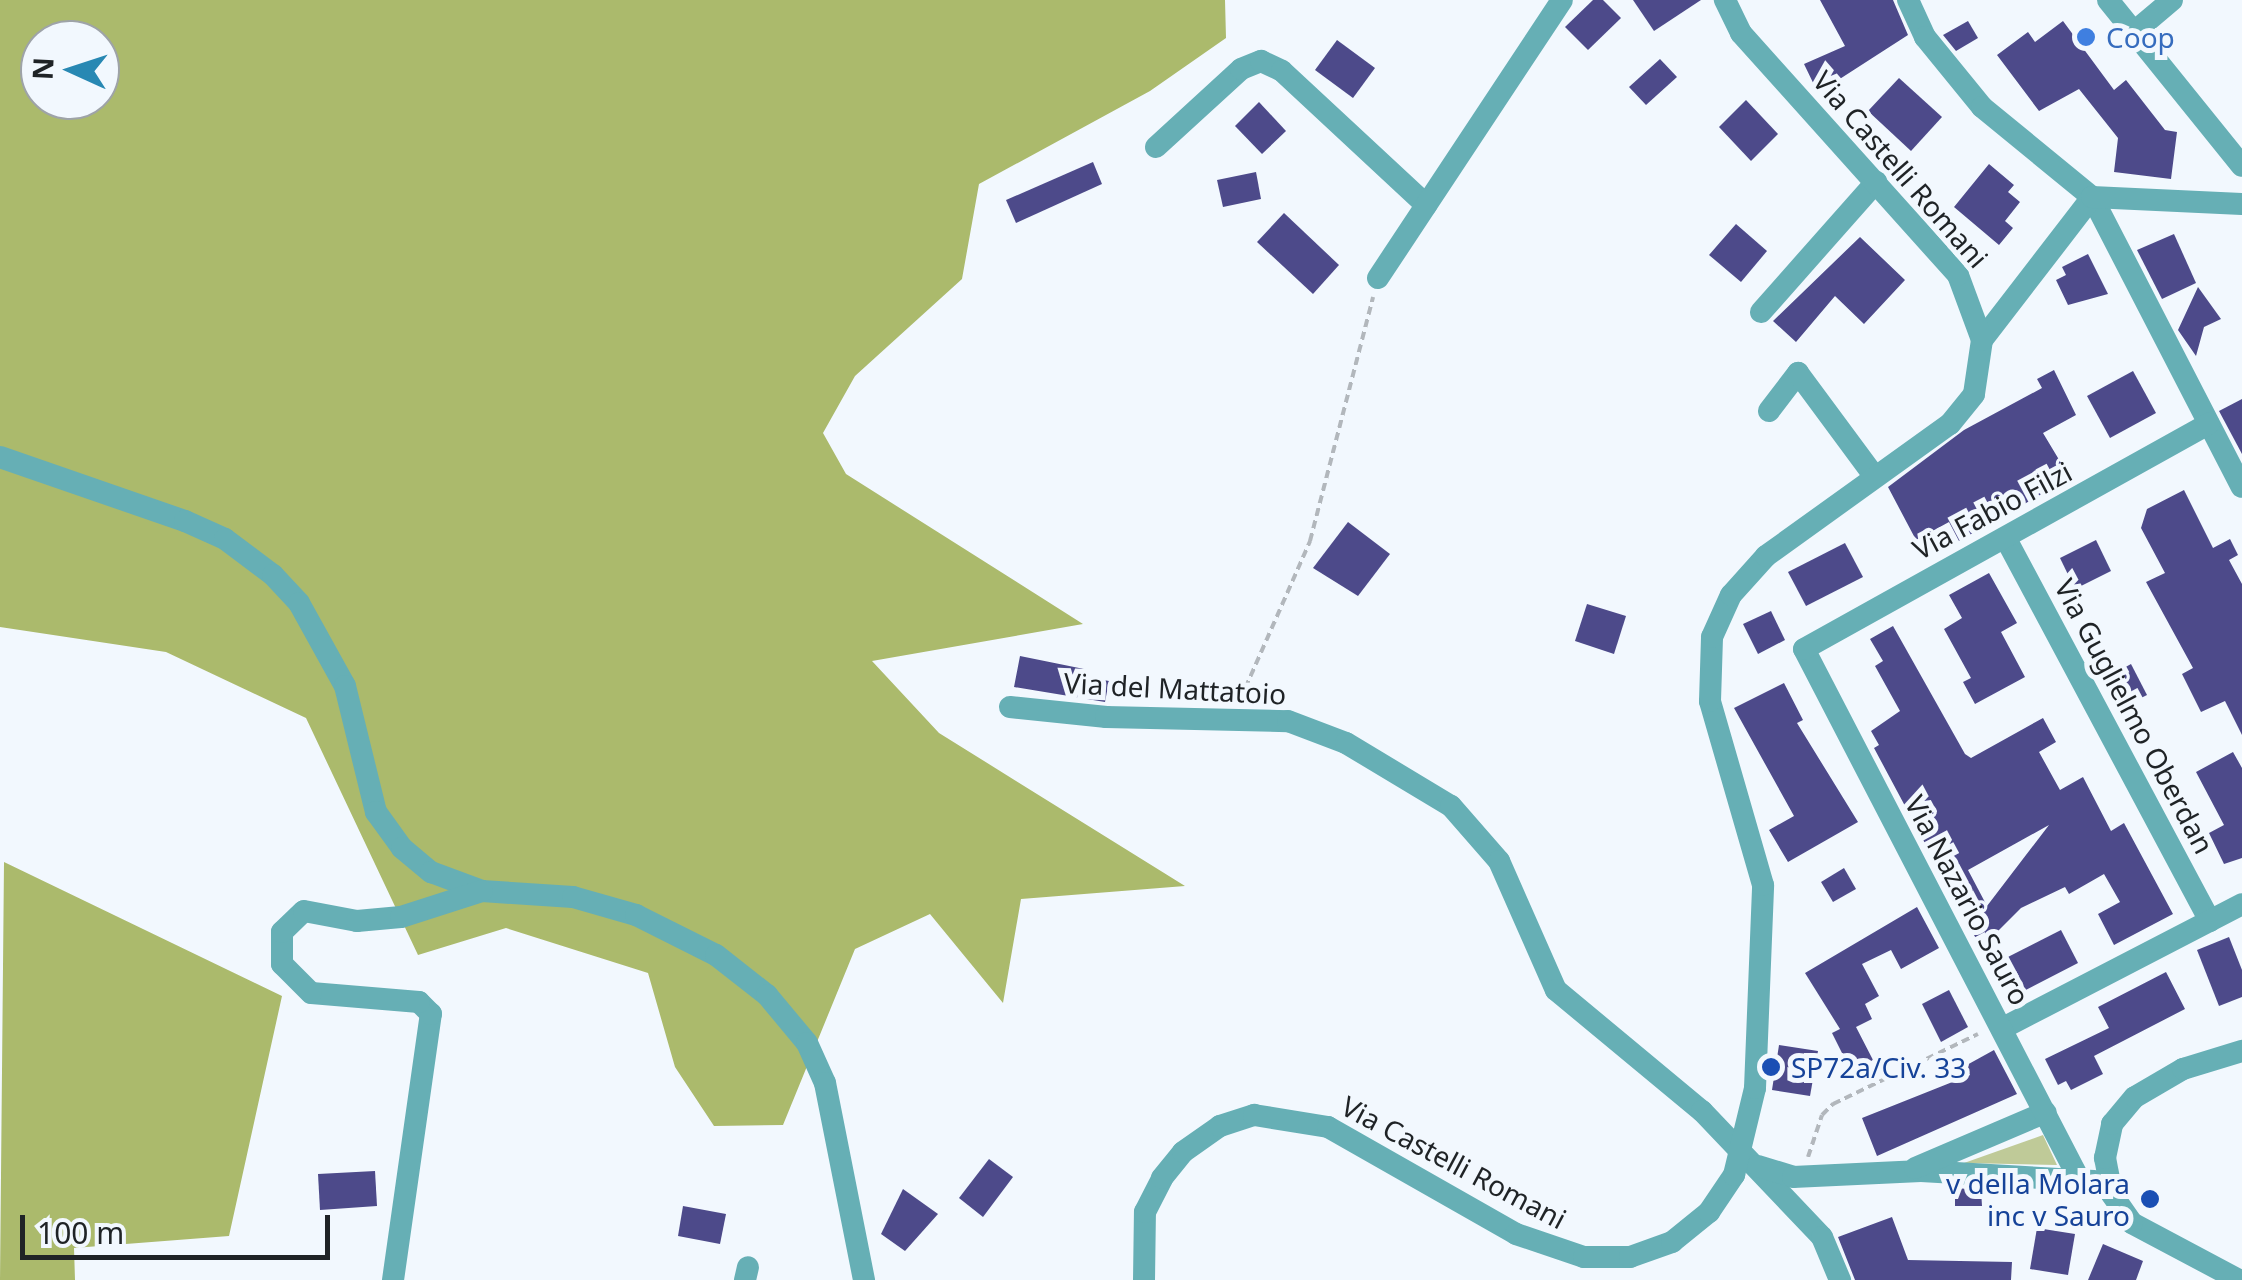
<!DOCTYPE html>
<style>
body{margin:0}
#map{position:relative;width:2242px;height:1280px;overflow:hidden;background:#f2f8fe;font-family:"Noto Sans",sans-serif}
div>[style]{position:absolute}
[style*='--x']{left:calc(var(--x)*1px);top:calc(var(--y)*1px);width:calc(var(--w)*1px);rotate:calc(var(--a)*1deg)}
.green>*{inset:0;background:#bfca98}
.forest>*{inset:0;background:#abba6c}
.building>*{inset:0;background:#4d4a8a}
.path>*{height:4px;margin-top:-2px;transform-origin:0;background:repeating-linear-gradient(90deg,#b2b7bc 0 8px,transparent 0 13px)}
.minor>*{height:22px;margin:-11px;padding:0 11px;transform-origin:11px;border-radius:11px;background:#66afb5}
.dots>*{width:28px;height:28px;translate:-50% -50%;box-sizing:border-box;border:5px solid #f2f8fe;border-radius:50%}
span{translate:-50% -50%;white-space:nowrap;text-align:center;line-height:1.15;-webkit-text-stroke:10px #f2f8fe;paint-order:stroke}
.shop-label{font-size:28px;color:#366cbe}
.left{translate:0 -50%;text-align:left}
.street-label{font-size:28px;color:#1f2326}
.transit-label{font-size:28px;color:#164399}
.right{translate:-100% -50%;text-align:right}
.north{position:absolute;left:20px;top:20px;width:100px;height:100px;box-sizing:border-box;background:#f2f8fe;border:2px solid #9ea3a8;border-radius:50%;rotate:273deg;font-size:28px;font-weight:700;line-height:40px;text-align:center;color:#1f2326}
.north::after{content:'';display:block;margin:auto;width:35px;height:45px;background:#2888b3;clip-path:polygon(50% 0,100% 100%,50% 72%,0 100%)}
.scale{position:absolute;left:20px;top:1215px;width:310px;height:45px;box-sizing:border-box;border:5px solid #1f2326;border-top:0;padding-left:12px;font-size:30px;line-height:35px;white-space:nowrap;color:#1f2326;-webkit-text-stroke:8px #f2f8fe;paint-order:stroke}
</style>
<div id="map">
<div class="green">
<i style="clip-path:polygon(2043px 1135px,2057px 1165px,1964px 1163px)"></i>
</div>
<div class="forest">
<i style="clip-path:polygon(evenodd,0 0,1225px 0,1226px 38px,1150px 91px,979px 184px,962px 279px,855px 376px,823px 433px,846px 474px,1083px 624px,872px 661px,939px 733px,1185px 886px,1021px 899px,1003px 1003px,930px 914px,855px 949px,783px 1125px,714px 1126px,675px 1067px,648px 973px,506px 928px,418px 955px,306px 718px,166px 652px,0 627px,0 0,40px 40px,100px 40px,100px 100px,40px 100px,40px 40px)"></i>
<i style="clip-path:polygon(4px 862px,282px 996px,229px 1236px,74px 1248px,75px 1280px,0 1280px)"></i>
</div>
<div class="building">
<i style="clip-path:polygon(1593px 0,1603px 0,1621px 18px,1588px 50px,1565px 27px)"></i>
<i style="clip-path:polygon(1633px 0,1701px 0,1654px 31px)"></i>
<i style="clip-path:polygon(1820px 0,1893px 0,1908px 35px,1818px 93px,1804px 64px,1845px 46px)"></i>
<i style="clip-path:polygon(1968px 21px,1978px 38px,1956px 51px,1943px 35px)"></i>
<i style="clip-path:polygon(2063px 21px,2114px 90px,2126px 80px,2165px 130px,2177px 132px,2171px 179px,2114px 172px,2118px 138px,2079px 89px,2039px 111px,1997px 55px,2028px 32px,2035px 42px)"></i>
<i style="clip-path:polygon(1337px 40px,1375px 68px,1353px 98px,1315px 70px)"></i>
<i style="clip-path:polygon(1660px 59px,1677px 77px,1646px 105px,1629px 87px)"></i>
<i style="clip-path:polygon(1899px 78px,1942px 117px,1911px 151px,1868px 111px)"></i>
<i style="clip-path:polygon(1746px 100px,1778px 134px,1751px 161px,1719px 127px)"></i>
<i style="clip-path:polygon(1259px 102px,1286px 131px,1262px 154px,1235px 126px)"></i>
<i style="clip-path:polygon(1093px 162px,1102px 184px,1016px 223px,1006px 200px)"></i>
<i style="clip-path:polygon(1989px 164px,2014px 185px,2008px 192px,2020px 202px,2005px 221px,2013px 228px,1999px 245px,1954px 207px)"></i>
<i style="clip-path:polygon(1256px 172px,1261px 199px,1223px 207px,1217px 180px)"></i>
<i style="clip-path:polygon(1284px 213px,1339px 265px,1313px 294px,1257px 242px)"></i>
<i style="clip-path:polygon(1736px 224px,1767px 251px,1741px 282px,1709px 255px)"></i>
<i style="clip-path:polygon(2174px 234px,2196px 283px,2162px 299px,2137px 250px)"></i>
<i style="clip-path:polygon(1860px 237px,1905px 280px,1864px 324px,1835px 296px,1796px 342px,1773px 321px)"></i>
<i style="clip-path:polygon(2088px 254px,2108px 294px,2068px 305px,2056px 280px,2066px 275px,2062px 267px)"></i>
<i style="clip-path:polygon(2198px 287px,2221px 319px,2204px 327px,2196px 356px,2178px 330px)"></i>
<i style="clip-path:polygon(2054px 370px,2076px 415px,2043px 433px,2070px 478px,1959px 541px,1949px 522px,1916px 540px,1888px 487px,1964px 430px,2042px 388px,2037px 379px)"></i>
<i style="clip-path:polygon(2133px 371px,2156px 413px,2110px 438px,2087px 396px)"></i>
<i style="clip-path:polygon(2242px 399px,2242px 454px,2219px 411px)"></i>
<i style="clip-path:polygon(2184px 490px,2213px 548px,2230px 539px,2238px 555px,2229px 560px,2242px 584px,2242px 735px,2225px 701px,2201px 712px,2182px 674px,2193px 668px,2146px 582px,2165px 573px,2141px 528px,2147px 509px)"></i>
<i style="clip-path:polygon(1348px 522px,1390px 554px,1358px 596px,1313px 568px)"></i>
<i style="clip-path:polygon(2096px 540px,2111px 571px,2075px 589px,2060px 558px)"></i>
<i style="clip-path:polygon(1845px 543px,1863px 577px,1806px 606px,1788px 572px)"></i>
<i style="clip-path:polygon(1989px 573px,2017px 623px,2001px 632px,2025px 677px,1975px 704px,1963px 682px,1971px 678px,1944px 629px,1962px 618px,1949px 595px)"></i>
<i style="clip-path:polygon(1587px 604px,1626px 616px,1614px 654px,1575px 641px)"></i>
<i style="clip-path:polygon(1771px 611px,1785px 640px,1758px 654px,1743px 624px)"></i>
<i style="clip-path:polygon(evenodd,1893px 626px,1965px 754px,1971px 758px,2043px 718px,2056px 742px,2039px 752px,2060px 790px,2083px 777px,2111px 831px,2124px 823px,2173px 914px,2114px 945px,2098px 914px,2120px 902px,2104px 874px,2069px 894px,2065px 887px,2021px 908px,1981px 948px,1874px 748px,1879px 745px,1871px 731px,1900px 711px,1875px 666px,1883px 661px,1870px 639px,1893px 626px,2049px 825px,1987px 906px,1968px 870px,2049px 825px)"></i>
<i style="clip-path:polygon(1020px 656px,1084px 669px,1082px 676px,1109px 681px,1105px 702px,1014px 687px)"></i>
<i style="clip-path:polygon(2131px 664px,2147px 695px,2119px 709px,2104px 679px)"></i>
<i style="clip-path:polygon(1784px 683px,1803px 720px,1797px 723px,1858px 822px,1788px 862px,1769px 830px,1794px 816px,1734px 708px)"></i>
<i style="clip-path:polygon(2233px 752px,2242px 768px,2242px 858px,2224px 864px,2209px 833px,2224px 825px,2196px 772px)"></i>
<i style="clip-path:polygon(1844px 868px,1856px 889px,1833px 902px,1821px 882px)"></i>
<i style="clip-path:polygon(1917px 907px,1939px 948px,1901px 969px,1891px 950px,1862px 964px,1879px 996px,1865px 1004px,1872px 1019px,1856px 1027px,1873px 1060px,1851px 1071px,1832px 1033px,1840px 1029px,1805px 973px)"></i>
<i style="clip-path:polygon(2061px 930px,2078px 963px,2016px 995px,2000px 961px)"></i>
<i style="clip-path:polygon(2229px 937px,2242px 970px,2242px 997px,2219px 1006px,2197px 950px)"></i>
<i style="clip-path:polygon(2166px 972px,2185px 1009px,2094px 1056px,2103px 1074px,2071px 1090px,2066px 1081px,2058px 1085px,2045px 1059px,2109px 1028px,2098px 1007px)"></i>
<i style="clip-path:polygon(1949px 990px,1968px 1027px,1941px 1042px,1922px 1004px)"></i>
<i style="clip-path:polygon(1779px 1045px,1818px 1051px,1810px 1096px,1772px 1090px)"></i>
<i style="clip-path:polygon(1994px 1050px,2017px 1094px,1877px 1156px,1862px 1118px,1970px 1075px,1965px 1066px)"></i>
<i style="clip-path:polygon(989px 1159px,1013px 1177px,983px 1217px,959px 1198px)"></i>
<i style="clip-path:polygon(375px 1171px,377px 1206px,320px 1210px,318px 1174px)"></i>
<i style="clip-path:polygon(1955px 1188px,1981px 1190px,1982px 1206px,1955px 1206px)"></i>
<i style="clip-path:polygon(903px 1189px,938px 1214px,905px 1251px,881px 1234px)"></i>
<i style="clip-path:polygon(683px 1206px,726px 1214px,720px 1244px,678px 1236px)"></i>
<i style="clip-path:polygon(1892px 1217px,1908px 1260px,2012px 1262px,2011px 1280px,1855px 1280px,1838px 1237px)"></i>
<i style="clip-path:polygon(2037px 1228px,2075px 1234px,2068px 1275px,2030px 1269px)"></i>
<i style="clip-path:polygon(2103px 1244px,2143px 1261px,2136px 1280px,2088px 1280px)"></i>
</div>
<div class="path">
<i style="--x:1240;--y:700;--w:174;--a:-66.2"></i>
<i style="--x:1310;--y:541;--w:252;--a:-75.5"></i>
<i style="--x:1808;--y:1157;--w:44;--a:-71.6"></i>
<i style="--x:1822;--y:1115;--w:16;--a:-45"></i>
<i style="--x:1833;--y:1104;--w:161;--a:-25.8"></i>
</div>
<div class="minor">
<i style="--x:1908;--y:0;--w:41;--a:65.3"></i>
<i style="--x:1925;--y:37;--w:90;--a:50.8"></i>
<i style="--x:1982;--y:107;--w:142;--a:39.3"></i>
<i style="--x:2092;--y:197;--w:326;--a:62.7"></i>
<i style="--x:2108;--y:0;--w:213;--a:51.1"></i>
<i style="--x:2133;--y:33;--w:51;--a:-40.2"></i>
<i style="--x:1156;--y:147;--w:115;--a:-42.5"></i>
<i style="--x:1241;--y:69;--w:22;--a:-22"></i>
<i style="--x:1261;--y:61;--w:23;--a:25"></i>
<i style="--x:1282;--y:71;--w:197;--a:42.9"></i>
<i style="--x:1378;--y:278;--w:333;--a:-56.5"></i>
<i style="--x:1761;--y:312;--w:174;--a:-48.5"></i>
<i style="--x:1982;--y:340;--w:180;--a:-52.4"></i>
<i style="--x:2092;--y:197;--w:150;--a:2.7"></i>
<i style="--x:1769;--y:411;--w:48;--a:-52.7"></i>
<i style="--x:1798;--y:373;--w:129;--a:53.5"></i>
<i style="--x:0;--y:457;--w:196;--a:19.1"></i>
<i style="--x:185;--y:521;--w:44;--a:24.2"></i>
<i style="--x:225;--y:539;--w:60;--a:36.9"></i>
<i style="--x:273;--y:575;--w:38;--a:47"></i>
<i style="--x:299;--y:603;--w:95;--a:61"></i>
<i style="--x:345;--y:686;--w:130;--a:76.2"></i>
<i style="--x:376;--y:812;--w:44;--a:54.2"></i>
<i style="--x:402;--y:848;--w:38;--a:40"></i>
<i style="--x:431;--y:872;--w:54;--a:20.4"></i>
<i style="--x:482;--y:891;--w:91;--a:3.8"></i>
<i style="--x:573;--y:897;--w:66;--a:15.9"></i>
<i style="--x:636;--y:915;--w:89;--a:26.6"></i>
<i style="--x:716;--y:955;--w:65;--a:38.1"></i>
<i style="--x:767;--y:995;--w:62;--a:50.2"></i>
<i style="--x:807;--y:1043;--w:44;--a:65.8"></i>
<i style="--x:825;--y:1083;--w:201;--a:78.8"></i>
<i style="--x:2006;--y:539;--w:433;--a:61.9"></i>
<i style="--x:1010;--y:707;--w:97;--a:5.9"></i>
<i style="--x:1106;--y:717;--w:182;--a:1.3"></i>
<i style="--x:1288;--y:721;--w:62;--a:20.8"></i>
<i style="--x:1346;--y:743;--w:122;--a:31"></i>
<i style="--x:1451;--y:806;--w:73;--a:48.9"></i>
<i style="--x:1499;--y:861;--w:141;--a:66.2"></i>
<i style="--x:1556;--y:990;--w:190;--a:39.7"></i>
<i style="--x:1702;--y:1111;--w:174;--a:46.4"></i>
<i style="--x:1822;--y:1237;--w:47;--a:67.3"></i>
<i style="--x:2003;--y:1028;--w:269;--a:-27.4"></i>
<i style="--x:1758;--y:1166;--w:37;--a:17"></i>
<i style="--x:1793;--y:1177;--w:128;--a:-2.7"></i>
<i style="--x:1921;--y:1171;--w:173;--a:3.3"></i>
<i style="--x:1915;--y:1168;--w:142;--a:-23.1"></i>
<i style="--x:2080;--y:1181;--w:599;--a:-117.42"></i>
<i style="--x:1804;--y:649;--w:463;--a:-29.1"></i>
<i style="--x:393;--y:1280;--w:269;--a:-81.9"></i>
<i style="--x:431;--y:1014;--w:17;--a:-135"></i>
<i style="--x:419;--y:1002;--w:108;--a:-175.2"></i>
<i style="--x:311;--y:993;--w:41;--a:-135"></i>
<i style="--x:282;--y:964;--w:32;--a:-90"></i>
<i style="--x:282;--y:932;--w:30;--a:-44"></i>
<i style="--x:304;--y:911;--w:54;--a:10.7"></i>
<i style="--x:357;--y:921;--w:44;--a:-5.2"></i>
<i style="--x:401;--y:917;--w:85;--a:-17.8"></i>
<i style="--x:745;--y:1280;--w:13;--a:-77"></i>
<i style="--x:1144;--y:1280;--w:68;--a:-89.2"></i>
<i style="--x:1145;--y:1212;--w:38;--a:-63"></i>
<i style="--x:1162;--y:1178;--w:33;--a:-51"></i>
<i style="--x:1183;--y:1152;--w:45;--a:-35.1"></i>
<i style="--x:1220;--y:1126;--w:36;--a:-18"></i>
<i style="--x:1254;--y:1115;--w:75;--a:9.2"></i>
<i style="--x:1328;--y:1127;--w:216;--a:29.6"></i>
<i style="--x:1516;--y:1234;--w:72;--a:18.7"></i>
<i style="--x:1584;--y:1257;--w:46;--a:0"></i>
<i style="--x:1630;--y:1257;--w:45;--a:-19.7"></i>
<i style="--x:1672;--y:1242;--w:48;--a:-39"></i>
<i style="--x:1709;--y:1212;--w:45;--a:-56"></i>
<i style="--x:1734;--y:1175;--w:89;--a:-76.4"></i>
<i style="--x:1755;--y:1088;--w:203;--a:-87.7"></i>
<i style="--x:1763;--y:885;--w:191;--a:-106.1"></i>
<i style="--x:1710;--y:701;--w:64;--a:-88.2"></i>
<i style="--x:1712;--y:637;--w:46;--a:-65.7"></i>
<i style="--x:1731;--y:595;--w:52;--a:-48.1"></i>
<i style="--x:1766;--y:556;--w:226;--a:-35.7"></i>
<i style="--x:1950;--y:424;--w:38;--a:-51"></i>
<i style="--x:1974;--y:394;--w:55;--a:-81.6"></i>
<i style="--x:1982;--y:340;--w:69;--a:-110.3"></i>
<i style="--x:1958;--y:275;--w:325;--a:-131.9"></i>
<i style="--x:1741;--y:33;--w:37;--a:-116"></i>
<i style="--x:2239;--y:1280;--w:121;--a:-152"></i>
<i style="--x:2132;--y:1223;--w:35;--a:-125"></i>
<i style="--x:2112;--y:1194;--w:37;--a:-101"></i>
<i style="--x:2105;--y:1158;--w:35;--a:-78"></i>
<i style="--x:2112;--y:1124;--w:35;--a:-50"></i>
<i style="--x:2135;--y:1097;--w:56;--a:-30.3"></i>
<i style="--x:2183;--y:1069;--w:62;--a:-17"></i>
</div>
<div class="dots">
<i style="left:2086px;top:37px;background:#3f7fe0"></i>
<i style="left:1771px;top:1067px;background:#1a4fb4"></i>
<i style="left:2150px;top:1199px;background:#1a4fb4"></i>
</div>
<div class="shop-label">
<span class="left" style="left:2106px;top:37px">Coop</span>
</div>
<div class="street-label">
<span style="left:1901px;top:169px;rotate:49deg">Via Castelli Romani</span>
<span style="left:1992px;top:510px;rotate:-28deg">Via Fabio Filzi</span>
<span style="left:1175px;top:688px;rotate:3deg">Via del Mattatoio</span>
<span style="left:2135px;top:716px;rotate:62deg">Via Guglielmo Oberdan</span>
<span style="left:1968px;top:900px;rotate:62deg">Via Nazario Sauro</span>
<span style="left:1454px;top:1162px;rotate:28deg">Via Castelli Romani</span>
</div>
<div class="transit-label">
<span class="left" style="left:1791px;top:1067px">SP72a/Civ. 33</span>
<span class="right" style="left:2130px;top:1199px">v della Molara<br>inc v Sauro</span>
</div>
<div class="north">N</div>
<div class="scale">100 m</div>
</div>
